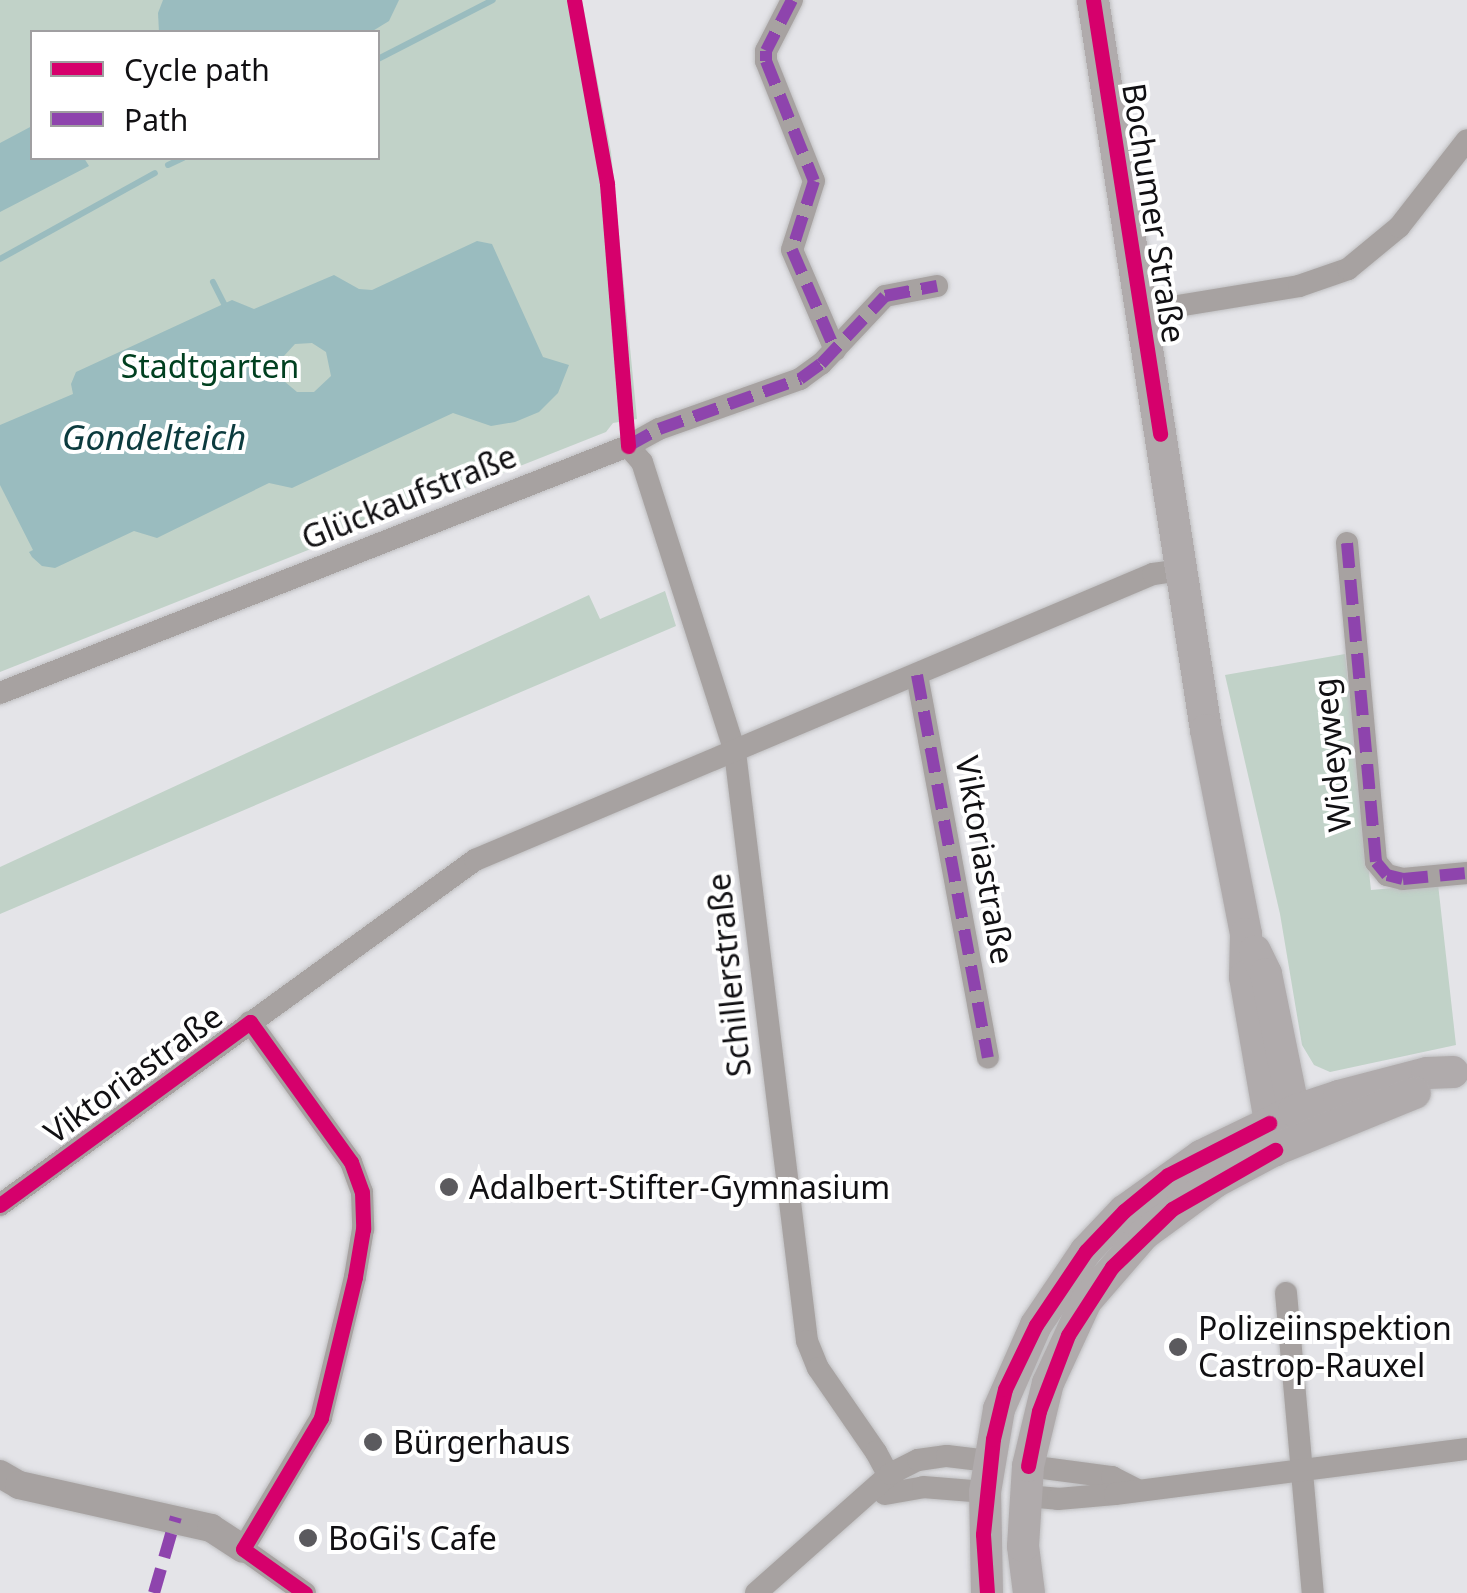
<!DOCTYPE html>
<meta charset="utf-8">
<style>
body{margin:0}
#map{position:relative;width:1467px;height:1593px;overflow:hidden;background:#e4e4e8;font-family:"Noto Sans",sans-serif}
div>[style]{position:absolute}
[style*='--x']{left:calc(var(--x)*1px);top:calc(var(--y)*1px);width:calc(var(--w)*1px);rotate:calc(var(--a)*1deg)}
.green>*{inset:0;background:#c1d2c8}
.water>*{inset:0;background:#9abcbf}
.stream>*{height:6px;margin:-3px;padding:0 3px;transform-origin:3px;border-radius:3px;background:#9abcbf}
.roads{filter:drop-shadow(0 0 2px #bfbfc1) drop-shadow(0 0 2px #bfbfc1)}
.minor>*{height:22px;margin:-11px;padding:0 11px;transform-origin:11px;border-radius:11px;background:#a7a2a1}
.tertiary>*{height:28px;margin:-14px;padding:0 14px;transform-origin:14px;border-radius:14px;background:#a7a2a1}
.secondary>*{height:32px;margin:-16px;padding:0 16px;transform-origin:16px;border-radius:16px;background:#b0abac}
.quiet>*{height:12px;margin-top:-6px;transform-origin:0;background:repeating-linear-gradient(90deg,#8e44ad 0 25px,transparent 0 37px)}
.cycleway>*{height:15px;margin:-7.5px;padding:0 7.5px;transform-origin:7.5px;border-radius:7.5px;background:#d6006c}
.dots>*{width:28px;height:28px;translate:-50% -50%;box-sizing:border-box;border:5px solid #fff;border-radius:50%}
span{translate:-50% -50%;white-space:nowrap;text-align:center;line-height:1.15;-webkit-text-stroke:8px #fff;paint-order:stroke}
.street-label{font-size:32px;color:#111013}
.park-label{font-size:32px;color:#004020}
.poi-label{font-size:32px;color:#111013}
.left{translate:0 -50%;text-align:left}
.water-label{font-size:35px;color:#0c3b3e;font-style:italic}
.legend{position:absolute;left:30px;top:30px;width:350px;height:130px;box-sizing:border-box;background:#fff;border:2px solid #a09fa1;margin:0;padding:12px 18px;list-style:none;font-size:30px;color:#111013}
.legend li{display:flex;align-items:center;gap:20px;height:50px}
.legend b{width:50px;border:2px solid #a09fa1}
</style>
<div id="map">
<div class="green">
<i style="clip-path:polygon(evenodd,0 0,582px 0,611px 152px,637px 419px,613px 423px,606px 432px,0 672px,0 0,32px 32px,378px 32px,378px 158px,32px 158px,32px 32px)"></i>
<i style="clip-path:polygon(665px 591px,676px 626px,0 914px,0 867px,589px 595px,600px 619px)"></i>
<i style="clip-path:polygon(1345px 654px,1371px 890px,1438px 884px,1456px 1045px,1330px 1072px,1314px 1065px,1302px 1045px,1280px 914px,1225px 675px)"></i>
</div>
<div class="water">
<i style="clip-path:polygon(163px 0,399px 0,389px 21px,371px 32px,159px 32px,158px 13px)"></i>
<i style="clip-path:polygon(32px 126px,32px 158px,84px 158px,89px 166px,0 212px,0 143px)"></i>
<i style="clip-path:polygon(evenodd,477px 241px,492px 244px,543px 357px,569px 365px,558px 393px,539px 412px,515px 422px,491px 426px,453px 413px,292px 488px,269px 483px,157px 538px,134px 531px,55px 568px,42px 566px,32px 557px,29px 552px,33px 550px,0 485px,0 425px,73px 394px,71px 384px,76px 372px,232px 300px,254px 309px,334px 275px,359px 289px,372px 290px,477px 241px,312px 343px,326px 352px,331px 376px,314px 392px,297px 392px,284px 381px,283px 357px,295px 344px,312px 343px)"></i>
</div>
<div class="stream">
<i style="--x:378;--y:59;--w:129;--a:-27.2"></i>
<i style="--x:168;--y:165;--w:17;--a:-25"></i>
<i style="--x:0;--y:259;--w:177;--a:-29"></i>
<i style="--x:213;--y:282;--w:25;--a:63"></i>
</div>
<div class="roads">
<div class="minor">
<i style="--x:792;--y:0;--w:57;--a:117"></i>
<i style="--x:766;--y:51;--w:10;--a:90"></i>
<i style="--x:766;--y:61;--w:129;--a:68.2"></i>
<i style="--x:814;--y:181;--w:72;--a:107.7"></i>
<i style="--x:792;--y:250;--w:109;--a:66.7"></i>
<i style="--x:1141;--y:312;--w:160;--a:-9.3"></i>
<i style="--x:1299;--y:286;--w:52;--a:-19.1"></i>
<i style="--x:1348;--y:269;--w:66;--a:-39.5"></i>
<i style="--x:1399;--y:227;--w:110;--a:-52"></i>
<i style="--x:628;--y:446;--w:21;--a:49"></i>
<i style="--x:642;--y:462;--w:305;--a:72.2"></i>
<i style="--x:735;--y:752;--w:593;--a:83.03"></i>
<i style="--x:807;--y:1341;--w:29;--a:68"></i>
<i style="--x:818;--y:1368;--w:102;--a:55.4"></i>
<i style="--x:876;--y:1452;--w:44;--a:61.7"></i>
<i style="--x:1347;--y:543;--w:320;--a:84.8"></i>
<i style="--x:1376;--y:862;--w:17;--a:50"></i>
<i style="--x:1387;--y:875;--w:16;--a:14"></i>
<i style="--x:1403;--y:879;--w:64;--a:-5.4"></i>
<i style="--x:917;--y:675;--w:389;--a:79.5"></i>
<i style="--x:0;--y:693;--w:675;--a:-21.47"></i>
<i style="--x:628;--y:446;--w:35;--a:-29"></i>
<i style="--x:659;--y:429;--w:150;--a:-19.5"></i>
<i style="--x:800;--y:379;--w:26;--a:-36"></i>
<i style="--x:821;--y:364;--w:93;--a:-46.7"></i>
<i style="--x:885;--y:296;--w:53;--a:-10.9"></i>
<i style="--x:250;--y:1022;--w:173;--a:54.2"></i>
<i style="--x:351;--y:1162;--w:32;--a:70"></i>
<i style="--x:362;--y:1192;--w:37;--a:88"></i>
<i style="--x:363;--y:1229;--w:49;--a:99.5"></i>
<i style="--x:355;--y:1277;--w:145;--a:103.6"></i>
<i style="--x:321;--y:1418;--w:152;--a:120.8"></i>
<i style="--x:243;--y:1549;--w:76;--a:35.4"></i>
<i style="--x:0;--y:1205;--w:587;--a:-35.99"></i>
<i style="--x:475;--y:860;--w:736;--a:-22.87"></i>
<i style="--x:1153;--y:574;--w:28;--a:-8"></i>
<i style="--x:1286;--y:1293;--w:301;--a:84.9"></i>
<i style="--x:1028;--y:1466;--w:85;--a:7.5"></i>
<i style="--x:1112;--y:1477;--w:27;--a:27"></i>
<i style="--x:885;--y:1494;--w:39;--a:-10"></i>
<i style="--x:923;--y:1487;--w:62;--a:4.6"></i>
<i style="--x:1026;--y:1496;--w:32;--a:5"></i>
<i style="--x:1058;--y:1499;--w:57;--a:-5"></i>
<i style="--x:1115;--y:1494;--w:355;--a:-7.3"></i>
<i style="--x:756;--y:1593;--w:179;--a:-41.6"></i>
<i style="--x:890;--y:1474;--w:31;--a:-27"></i>
<i style="--x:918;--y:1460;--w:29;--a:-8"></i>
<i style="--x:947;--y:1456;--w:42;--a:6.8"></i>
</div>
<div class="tertiary">
<i style="--x:0;--y:1474;--w:22;--a:30"></i>
<i style="--x:19;--y:1485;--w:197;--a:12.6"></i>
<i style="--x:211;--y:1528;--w:38;--a:33"></i>
</div>
<div class="secondary">
<i style="--x:1093;--y:0;--w:739;--a:81.2"></i>
<i style="--x:1206;--y:730;--w:208;--a:78.9"></i>
<i style="--x:1246;--y:934;--w:43;--a:91.3"></i>
<i style="--x:1245;--y:977;--w:176;--a:80.2"></i>
<i style="--x:1255;--y:951;--w:25;--a:64"></i>
<i style="--x:1266;--y:974;--w:160;--a:78.5"></i>
<i style="--x:987;--y:1593;--w:101;--a:-91.1"></i>
<i style="--x:985;--y:1492;--w:84;--a:-80.4"></i>
<i style="--x:999;--y:1409;--w:92;--a:-66.2"></i>
<i style="--x:1036;--y:1325;--w:89;--a:-56"></i>
<i style="--x:1086;--y:1251;--w:55;--a:-46.5"></i>
<i style="--x:1124;--y:1211;--w:95;--a:-35.5"></i>
<i style="--x:1201;--y:1156;--w:103;--a:-25.8"></i>
<i style="--x:1294;--y:1111;--w:47;--a:-18.4"></i>
<i style="--x:1339;--y:1096;--w:91;--a:-14.6"></i>
<i style="--x:1427;--y:1073;--w:26;--a:-2"></i>
<i style="--x:1029;--y:1593;--w:47;--a:-97.3"></i>
<i style="--x:1023;--y:1546;--w:80;--a:-86.4"></i>
<i style="--x:1028;--y:1466;--w:85;--a:-76.5"></i>
<i style="--x:1048;--y:1383;--w:90;--a:-65.1"></i>
<i style="--x:1086;--y:1301;--w:89;--a:-49.1"></i>
<i style="--x:1144;--y:1234;--w:88;--a:-36.2"></i>
<i style="--x:1215;--y:1182;--w:68;--a:-28.1"></i>
<i style="--x:1275;--y:1150;--w:151;--a:-22.2"></i>
</div>
</div>
<div class="quiet">
<i style="--x:792;--y:0;--w:57;--a:117"></i>
<i style="--x:766;--y:51;--w:10;--a:90"></i>
<i style="--x:766;--y:61;--w:129;--a:68.2"></i>
<i style="--x:814;--y:181;--w:72;--a:107.7"></i>
<i style="--x:792;--y:250;--w:109;--a:66.7"></i>
<i style="--x:628;--y:438;--w:8;--a:90"></i>
<i style="--x:628;--y:446;--w:35;--a:-29"></i>
<i style="--x:659;--y:429;--w:150;--a:-19.5"></i>
<i style="--x:800;--y:379;--w:26;--a:-36"></i>
<i style="--x:821;--y:364;--w:93;--a:-46.7"></i>
<i style="--x:885;--y:296;--w:53;--a:-10.9"></i>
<i style="--x:1347;--y:543;--w:320;--a:84.8"></i>
<i style="--x:1376;--y:862;--w:17;--a:50"></i>
<i style="--x:1387;--y:875;--w:16;--a:14"></i>
<i style="--x:1403;--y:879;--w:64;--a:-5.4"></i>
<i style="--x:917;--y:675;--w:389;--a:79.5"></i>
<i style="--x:154;--y:1593;--w:79;--a:-73.9"></i>
</div>
<div class="cycleway">
<i style="--x:574;--y:0;--w:187;--a:79.8"></i>
<i style="--x:607;--y:184;--w:263;--a:85.4"></i>
<i style="--x:1093;--y:0;--w:439;--a:81.2"></i>
<i style="--x:0;--y:1205;--w:310;--a:-36.2"></i>
<i style="--x:250;--y:1022;--w:173;--a:54.2"></i>
<i style="--x:351;--y:1162;--w:32;--a:70"></i>
<i style="--x:362;--y:1192;--w:37;--a:88"></i>
<i style="--x:363;--y:1229;--w:49;--a:99.5"></i>
<i style="--x:355;--y:1277;--w:145;--a:103.6"></i>
<i style="--x:321;--y:1418;--w:152;--a:120.8"></i>
<i style="--x:243;--y:1549;--w:76;--a:35.4"></i>
<i style="--x:1028;--y:1466;--w:56;--a:-78.7"></i>
<i style="--x:1039;--y:1411;--w:81;--a:-69.1"></i>
<i style="--x:1068;--y:1335;--w:81;--a:-57.1"></i>
<i style="--x:1112;--y:1267;--w:83;--a:-44"></i>
<i style="--x:1172;--y:1209;--w:119;--a:-29.8"></i>
<i style="--x:987;--y:1593;--w:59;--a:-93.9"></i>
<i style="--x:983;--y:1534;--w:96;--a:-84"></i>
<i style="--x:993;--y:1439;--w:51;--a:-76.5"></i>
<i style="--x:1005;--y:1389;--w:71;--a:-64.2"></i>
<i style="--x:1036;--y:1325;--w:89;--a:-56"></i>
<i style="--x:1086;--y:1251;--w:55;--a:-46.5"></i>
<i style="--x:1124;--y:1211;--w:57;--a:-39.3"></i>
<i style="--x:1168;--y:1175;--w:114;--a:-27.2"></i>
</div>
<div class="dots">
<i style="left:449px;top:1187px;background:#5b5a5e"></i>
<i style="left:1178px;top:1347px;background:#5b5a5e"></i>
<i style="left:373px;top:1442px;background:#5b5a5e"></i>
<i style="left:308px;top:1538px;background:#5b5a5e"></i>
</div>
<div class="street-label">
<span style="left:1154px;top:213px;rotate:81deg">Bochumer Straße</span>
<span style="left:409px;top:497px;rotate:-22deg">Glückaufstraße</span>
<span style="left:1332px;top:755px;rotate:-96deg">Wideyweg</span>
<span style="left:985px;top:860px;rotate:80deg">Viktoriastraße</span>
<span style="left:729px;top:975px;rotate:-96deg">Schillerstraße</span>
<span style="left:133px;top:1074px;rotate:-36deg">Viktoriastraße</span>
</div>
<div class="park-label">
<span style="left:210px;top:366px">Stadtgarten</span>
</div>
<div class="poi-label">
<span class="left" style="left:469px;top:1187px">Adalbert-Stifter-Gymnasium</span>
<span class="left" style="left:1198px;top:1347px">Polizeiinspektion<br>Castrop-Rauxel</span>
<span class="left" style="left:393px;top:1442px">Bürgerhaus</span>
<span class="left" style="left:328px;top:1538px">BoGi's Cafe</span>
</div>
<div class="water-label">
<span style="left:154px;top:437px">Gondelteich</span>
</div>
<ul class="legend">
<li><b style="height:12px;background:#d6006c"></b>Cycle path</li>
<li><b style="height:12px;background:#8e44ad"></b>Path</li>
</ul>
</div>
